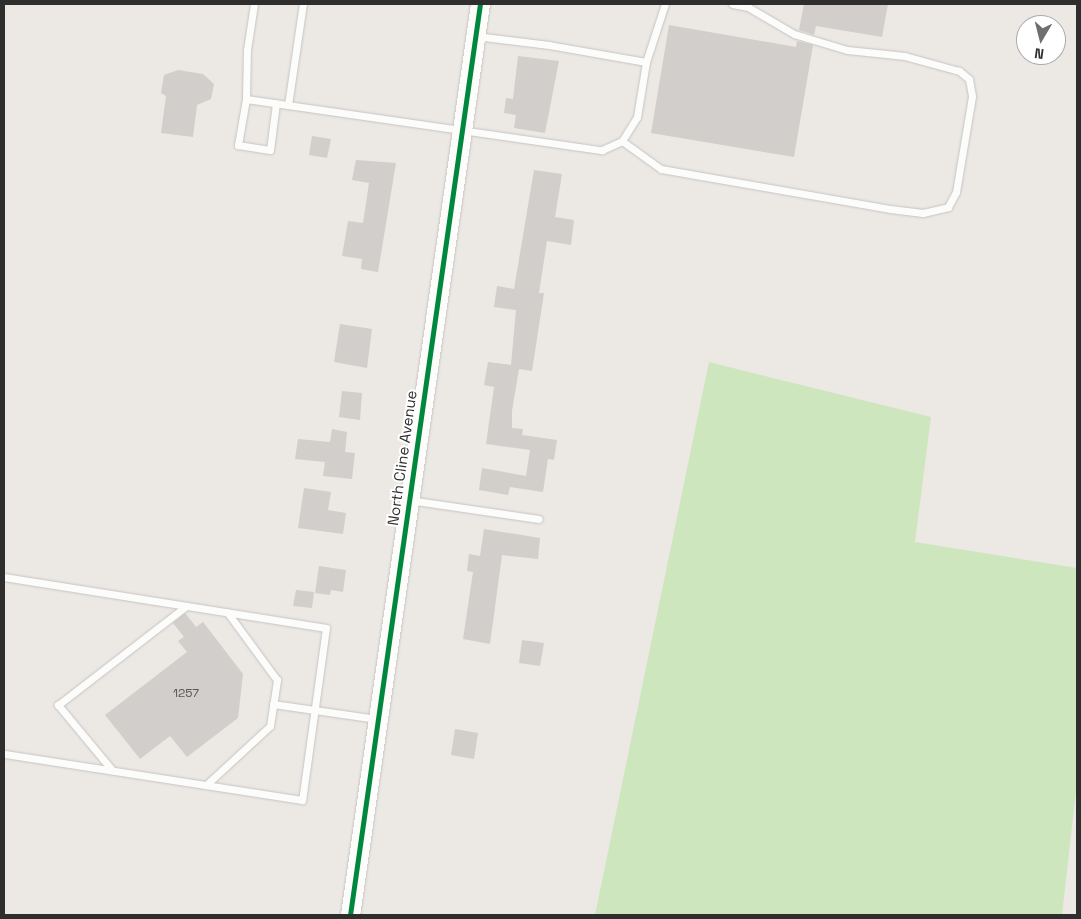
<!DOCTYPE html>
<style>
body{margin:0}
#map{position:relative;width:1081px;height:919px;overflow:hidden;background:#ece8e4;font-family:"Space Grotesk",sans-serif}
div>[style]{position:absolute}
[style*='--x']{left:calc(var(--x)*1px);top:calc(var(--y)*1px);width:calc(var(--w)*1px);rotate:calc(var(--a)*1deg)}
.green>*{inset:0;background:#cee6be}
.building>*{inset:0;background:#d1cecb}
.roads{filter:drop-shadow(0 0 1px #c5c4c5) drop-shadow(0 0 1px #c5c4c5)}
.lane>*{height:7px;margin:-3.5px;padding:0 3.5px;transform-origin:3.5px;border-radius:3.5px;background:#fcfcfb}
.secondary>*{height:19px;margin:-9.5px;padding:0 9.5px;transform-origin:9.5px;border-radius:9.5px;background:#fcfcfb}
.cycleway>*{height:5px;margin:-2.5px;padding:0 2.5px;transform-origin:2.5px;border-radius:2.5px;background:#00873e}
span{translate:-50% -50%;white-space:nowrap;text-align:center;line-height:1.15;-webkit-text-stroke:4px #fff;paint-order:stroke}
.number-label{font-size:12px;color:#585857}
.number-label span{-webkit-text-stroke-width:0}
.street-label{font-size:15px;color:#2e2e2e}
.frame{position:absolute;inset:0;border:5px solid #2e2e2e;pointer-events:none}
.north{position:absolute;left:1016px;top:15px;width:50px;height:50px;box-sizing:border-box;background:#fff;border:1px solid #ababab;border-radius:50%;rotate:188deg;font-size:14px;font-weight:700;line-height:20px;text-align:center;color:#2e2e2e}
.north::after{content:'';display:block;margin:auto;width:18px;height:22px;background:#706f6e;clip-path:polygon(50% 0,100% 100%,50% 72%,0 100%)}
</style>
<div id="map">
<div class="green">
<i style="clip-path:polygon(709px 362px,931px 417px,915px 542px,1077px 568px,1077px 782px,1062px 915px,595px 915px)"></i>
</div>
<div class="building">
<i style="clip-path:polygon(804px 4px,888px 4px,882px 37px,816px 26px,814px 35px,799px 30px)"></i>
<i style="clip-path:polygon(669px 25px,796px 47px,797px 41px,813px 45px,794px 157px,651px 133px)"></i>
<i style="clip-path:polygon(518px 56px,559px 61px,545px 133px,514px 128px,516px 115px,504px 113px,506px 98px,513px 99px)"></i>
<i style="clip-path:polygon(178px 70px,203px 74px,214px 84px,211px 99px,197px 105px,193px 137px,161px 133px,166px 96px,161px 93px,164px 75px)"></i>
<i style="clip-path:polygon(312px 136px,331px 139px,327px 158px,309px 155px)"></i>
<i style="clip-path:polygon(356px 160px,396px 163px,378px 272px,361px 269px,362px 259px,342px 256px,348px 221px,363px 223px,369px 183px,352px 180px)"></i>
<i style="clip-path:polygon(534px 170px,562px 174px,555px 217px,574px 220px,571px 245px,547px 241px,539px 293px,544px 293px,532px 371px,519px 369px,512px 411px,512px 428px,523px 429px,522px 435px,557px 440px,554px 460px,548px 459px,543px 492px,510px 487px,508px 495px,479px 490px,482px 468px,526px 476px,530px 450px,486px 444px,494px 387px,484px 385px,488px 362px,511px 365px,516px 310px,494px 307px,497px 286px,514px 289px)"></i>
<i style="clip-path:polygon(340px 324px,372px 329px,367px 368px,334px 362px)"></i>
<i style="clip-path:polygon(342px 391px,362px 393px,360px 420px,339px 417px)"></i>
<i style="clip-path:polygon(332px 429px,347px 432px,345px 452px,355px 453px,352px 479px,323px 476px,325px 462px,295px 459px,298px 439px,330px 442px)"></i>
<i style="clip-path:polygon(304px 488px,331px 492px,328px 510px,346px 513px,343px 534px,298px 528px)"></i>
<i style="clip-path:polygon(484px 529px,540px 538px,538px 559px,502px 555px,490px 644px,463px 639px,473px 572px,467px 571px,469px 554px,480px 556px)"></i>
<i style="clip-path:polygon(319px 566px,346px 570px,343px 592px,331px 590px,330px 595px,315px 593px)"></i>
<i style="clip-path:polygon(296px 590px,314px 592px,312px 608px,293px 606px)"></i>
<i style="clip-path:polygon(185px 613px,196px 627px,203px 622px,243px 674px,238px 718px,187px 757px,170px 736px,140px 759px,105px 715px,187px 652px,178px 641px,184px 637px,173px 623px)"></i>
<i style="clip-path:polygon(522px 640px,544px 643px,540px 666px,519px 663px)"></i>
<i style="clip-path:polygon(455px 729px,478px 733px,474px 759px,451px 755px)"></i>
</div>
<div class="roads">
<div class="lane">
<i style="--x:254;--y:4;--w:47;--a:98.7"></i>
<i style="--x:247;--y:50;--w:49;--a:91.2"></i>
<i style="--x:246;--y:99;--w:47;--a:99.9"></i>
<i style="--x:238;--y:145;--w:32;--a:9"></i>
<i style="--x:270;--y:150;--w:47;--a:-82.7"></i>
<i style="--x:646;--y:62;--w:61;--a:-71.9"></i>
<i style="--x:246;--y:99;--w:360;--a:8.2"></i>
<i style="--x:602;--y:150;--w:22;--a:-24"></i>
<i style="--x:622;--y:141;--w:28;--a:-58"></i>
<i style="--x:637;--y:117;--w:56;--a:-80.7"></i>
<i style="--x:646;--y:62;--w:98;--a:-170.1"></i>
<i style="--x:549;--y:45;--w:74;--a:-173"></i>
<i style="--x:288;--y:105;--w:102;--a:-81.6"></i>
<i style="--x:622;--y:141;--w:48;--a:35.7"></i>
<i style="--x:661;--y:169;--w:232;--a:9.9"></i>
<i style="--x:890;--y:209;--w:33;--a:7"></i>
<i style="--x:923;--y:213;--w:26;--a:-13"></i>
<i style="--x:948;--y:207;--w:17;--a:-62"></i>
<i style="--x:956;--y:192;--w:97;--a:-80.5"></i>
<i style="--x:972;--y:96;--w:17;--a:-100"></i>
<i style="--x:969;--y:79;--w:13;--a:-141"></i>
<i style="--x:959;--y:71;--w:56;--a:-164.5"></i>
<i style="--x:905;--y:56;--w:58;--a:-174.1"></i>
<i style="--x:847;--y:50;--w:55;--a:-163.2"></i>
<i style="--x:794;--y:34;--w:53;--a:-149.6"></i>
<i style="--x:748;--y:7;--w:16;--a:-169"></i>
<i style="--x:409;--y:500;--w:131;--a:8.3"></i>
<i style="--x:4;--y:577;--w:326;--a:9"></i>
<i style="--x:326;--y:628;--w:174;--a:97.9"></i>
<i style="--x:302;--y:800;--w:302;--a:-171.2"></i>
<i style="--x:273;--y:704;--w:105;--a:8.2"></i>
<i style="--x:112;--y:770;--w:85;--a:-129.7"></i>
<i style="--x:58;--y:705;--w:162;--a:-37.7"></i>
<i style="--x:206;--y:785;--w:87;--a:-42.7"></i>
<i style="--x:270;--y:726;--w:47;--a:-81.3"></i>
<i style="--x:277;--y:680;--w:84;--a:-126.3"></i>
</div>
<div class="secondary">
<i style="--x:350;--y:915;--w:920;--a:-81.88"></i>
</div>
</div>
<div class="cycleway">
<i style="--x:350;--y:915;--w:920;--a:-81.88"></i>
</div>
<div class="number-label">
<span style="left:186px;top:694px">1257</span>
</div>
<div class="street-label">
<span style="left:402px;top:458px;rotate:-82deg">North Cline Avenue</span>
</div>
<div class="frame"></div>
<div class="north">N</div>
</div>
